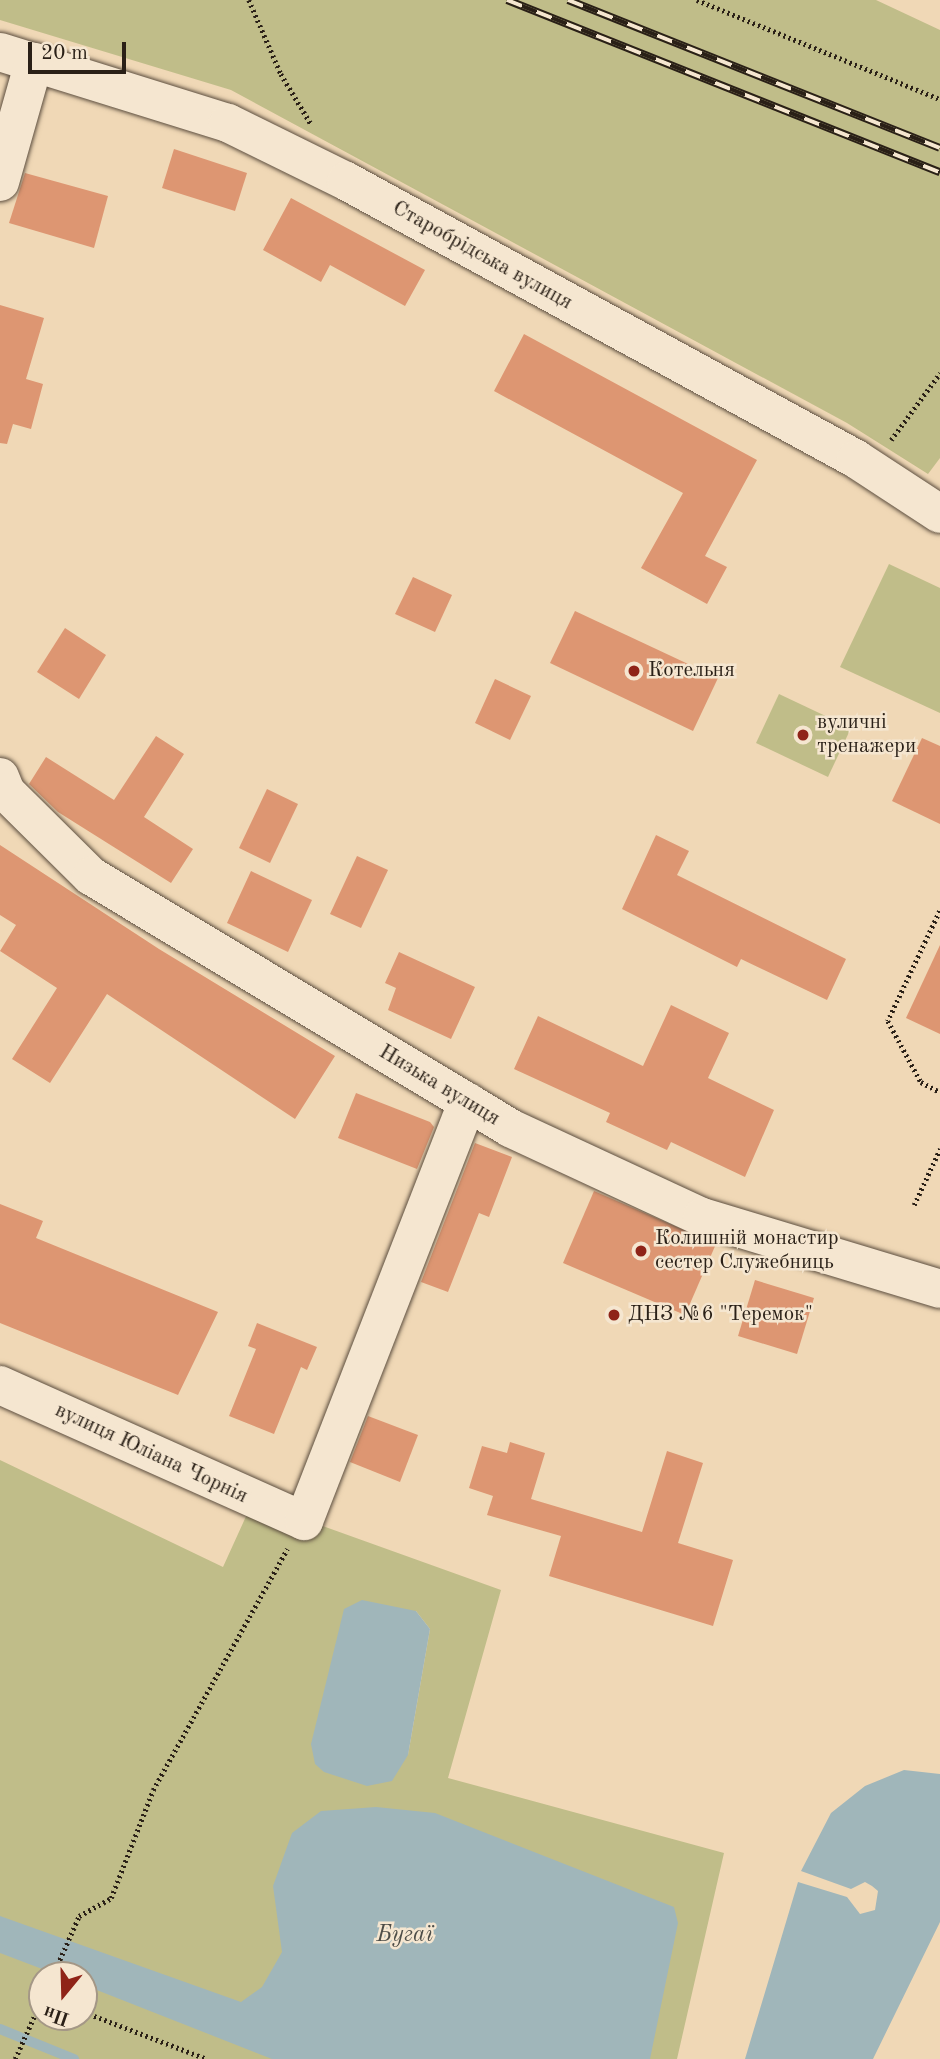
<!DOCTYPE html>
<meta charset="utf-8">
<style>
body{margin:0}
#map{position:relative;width:940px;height:2059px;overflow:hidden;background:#f0d8b6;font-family:"Old Standard TT",serif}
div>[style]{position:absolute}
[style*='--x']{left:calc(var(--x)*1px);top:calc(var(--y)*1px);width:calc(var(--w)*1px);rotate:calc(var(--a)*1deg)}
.green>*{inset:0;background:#c0bd89}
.water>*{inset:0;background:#a0b6ba}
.stream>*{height:10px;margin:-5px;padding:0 5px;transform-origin:5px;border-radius:5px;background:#a0b6ba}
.building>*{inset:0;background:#dd9672}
.path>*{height:4.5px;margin-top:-2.25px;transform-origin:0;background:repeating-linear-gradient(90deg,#2a2017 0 2px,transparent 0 5.5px)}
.roads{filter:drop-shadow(0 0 2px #5c4e3f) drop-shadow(0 0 2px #5c4e3f)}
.minor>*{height:38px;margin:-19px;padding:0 19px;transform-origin:19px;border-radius:19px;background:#f5e6d0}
.rail>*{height:8px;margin-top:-4px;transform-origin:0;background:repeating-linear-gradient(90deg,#f5e6d0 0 16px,#2a2017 0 32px);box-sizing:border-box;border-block:2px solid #2a2017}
.dots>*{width:19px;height:19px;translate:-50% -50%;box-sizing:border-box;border:4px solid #f5e6d0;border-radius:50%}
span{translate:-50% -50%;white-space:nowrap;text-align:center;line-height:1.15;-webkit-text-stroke:5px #f5e6d0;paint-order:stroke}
.street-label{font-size:21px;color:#2a2017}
.poi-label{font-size:21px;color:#2a2017}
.left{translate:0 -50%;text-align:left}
.water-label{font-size:23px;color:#4d4d48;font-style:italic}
.north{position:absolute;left:28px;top:1961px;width:70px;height:70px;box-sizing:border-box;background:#f5e6d0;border:2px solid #a49786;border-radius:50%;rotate:199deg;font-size:19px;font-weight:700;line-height:28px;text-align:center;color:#2a2017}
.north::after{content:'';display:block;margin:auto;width:24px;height:32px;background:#8f2418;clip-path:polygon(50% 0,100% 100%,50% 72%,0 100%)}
.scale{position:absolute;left:28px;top:42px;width:98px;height:32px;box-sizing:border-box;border:4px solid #2a2017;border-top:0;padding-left:9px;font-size:21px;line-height:24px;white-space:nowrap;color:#2a2017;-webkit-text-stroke:5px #f5e6d0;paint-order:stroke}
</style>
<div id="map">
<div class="green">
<i style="clip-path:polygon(0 0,876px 0,940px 30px,940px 458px,928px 474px,847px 423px,231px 90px,0 20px)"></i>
<i style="clip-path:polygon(889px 564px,940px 588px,940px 713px,840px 667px)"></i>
<i style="clip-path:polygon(779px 694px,851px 728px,828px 777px,756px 743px)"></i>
<i style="clip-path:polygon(evenodd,0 1460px,223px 1567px,253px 1501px,501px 1590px,448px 1778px,724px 1853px,677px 2059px,0 2059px,0 1460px,416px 1611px,430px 1629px,408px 1755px,416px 1611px,0 1460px,42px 1975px,84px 1975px,84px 2017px,42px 2017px,42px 1975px)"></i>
</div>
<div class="water">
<i style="clip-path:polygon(362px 1600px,416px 1611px,430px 1629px,408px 1755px,392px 1781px,367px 1786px,324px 1772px,315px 1764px,311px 1744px,344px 1609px)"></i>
<i style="clip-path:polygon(904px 1770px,940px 1774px,940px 1922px,873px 2059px,745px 2059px,798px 1882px,847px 1897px,860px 1914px,875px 1910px,878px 1891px,872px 1886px,865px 1882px,851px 1889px,801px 1871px,831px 1813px,865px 1786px)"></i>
<i style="clip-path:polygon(376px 1807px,435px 1813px,674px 1907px,678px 1923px,650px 2059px,272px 2059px,84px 1985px,84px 1975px,58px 1975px,0 1953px,0 1916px,241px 2002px,262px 1987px,282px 1952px,273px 1886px,292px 1833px,321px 1811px)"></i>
</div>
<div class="stream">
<i style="--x:0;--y:2029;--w:80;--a:22.1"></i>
</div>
<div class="building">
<i style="clip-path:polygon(174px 149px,247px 173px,235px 211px,162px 188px)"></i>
<i style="clip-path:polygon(25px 173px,108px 196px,94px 248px,9px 223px)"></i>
<i style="clip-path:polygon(291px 198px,425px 270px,405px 306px,330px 265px,321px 282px,263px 250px)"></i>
<i style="clip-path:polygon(0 305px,44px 318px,26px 379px,43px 384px,31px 429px,13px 424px,7px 444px,0 443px)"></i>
<i style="clip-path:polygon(524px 334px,757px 460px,705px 556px,727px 567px,707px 604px,641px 568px,683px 493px,494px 391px)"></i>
<i style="clip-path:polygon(413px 577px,452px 595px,435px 632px,395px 614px)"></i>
<i style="clip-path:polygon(575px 611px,718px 678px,693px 731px,550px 663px)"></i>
<i style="clip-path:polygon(65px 628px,106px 655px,79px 699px,37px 672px)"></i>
<i style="clip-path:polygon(495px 679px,531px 696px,510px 740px,475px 723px)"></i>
<i style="clip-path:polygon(156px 736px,184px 754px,144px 817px,193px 849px,171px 883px,58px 812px,29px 784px,46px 757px,114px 800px)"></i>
<i style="clip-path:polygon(922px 738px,940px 746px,940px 824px,892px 801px)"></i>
<i style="clip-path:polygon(267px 789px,298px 804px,270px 863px,239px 848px)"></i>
<i style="clip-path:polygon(656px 835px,689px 851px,677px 875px,846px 959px,827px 1000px,741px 959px,737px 967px,622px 909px)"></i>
<i style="clip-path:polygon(0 845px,159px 949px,335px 1056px,295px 1119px,107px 994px,50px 1083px,12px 1059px,57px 988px,0 951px,16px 925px,0 915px)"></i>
<i style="clip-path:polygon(357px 856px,388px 870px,361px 928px,330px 914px)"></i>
<i style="clip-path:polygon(251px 871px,312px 900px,288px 952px,227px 923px)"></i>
<i style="clip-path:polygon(940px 945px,940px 1034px,906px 1018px)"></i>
<i style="clip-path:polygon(399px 952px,475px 987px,451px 1039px,388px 1010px,396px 988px,385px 983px)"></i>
<i style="clip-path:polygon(671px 1005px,729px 1033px,708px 1078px,774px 1110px,745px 1177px,671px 1142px,667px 1150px,606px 1122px,610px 1113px,514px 1069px,538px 1016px,643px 1066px)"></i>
<i style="clip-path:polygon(356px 1093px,430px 1122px,434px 1127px,417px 1169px,338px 1138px)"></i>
<i style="clip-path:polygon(475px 1143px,512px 1157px,489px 1217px,479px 1213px,448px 1292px,421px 1282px)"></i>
<i style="clip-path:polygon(594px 1191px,716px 1244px,685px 1315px,563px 1263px)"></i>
<i style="clip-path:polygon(0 1204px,43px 1221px,36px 1238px,218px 1312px,178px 1395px,0 1323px)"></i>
<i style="clip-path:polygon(755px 1280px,814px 1298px,797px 1354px,738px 1336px)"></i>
<i style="clip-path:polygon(257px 1323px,317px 1347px,307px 1370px,301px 1367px,274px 1434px,229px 1416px,256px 1349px,248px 1346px)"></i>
<i style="clip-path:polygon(368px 1416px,418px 1435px,400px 1482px,350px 1462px)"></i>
<i style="clip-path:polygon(510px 1442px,545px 1453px,531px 1499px,642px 1532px,667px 1451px,703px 1463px,678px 1543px,733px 1560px,713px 1626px,549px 1576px,561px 1536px,487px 1515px,493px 1496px,469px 1488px,482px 1446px,507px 1453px)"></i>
</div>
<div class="path">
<i style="--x:249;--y:0;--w:81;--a:66.6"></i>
<i style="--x:281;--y:74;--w:58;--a:59"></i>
<i style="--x:697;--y:0;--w:262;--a:22.2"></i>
<i style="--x:891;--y:440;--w:83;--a:-53.8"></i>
<i style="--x:940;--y:911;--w:122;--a:115.3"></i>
<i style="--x:888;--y:1021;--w:69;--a:61.6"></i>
<i style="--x:921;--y:1082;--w:21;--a:28"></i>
<i style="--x:914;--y:1205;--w:62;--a:-65.1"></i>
<i style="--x:53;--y:1975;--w:64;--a:-66.2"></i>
<i style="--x:79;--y:1916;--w:37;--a:-29"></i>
<i style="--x:111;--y:1898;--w:116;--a:-68.7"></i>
<i style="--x:153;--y:1790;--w:276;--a:-60.9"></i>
<i style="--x:84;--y:2012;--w:132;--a:20.9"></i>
<i style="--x:15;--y:2059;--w:66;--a:-65.8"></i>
</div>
<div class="roads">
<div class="minor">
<i style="--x:0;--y:52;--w:239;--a:17.3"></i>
<i style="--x:228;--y:123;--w:131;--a:26.2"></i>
<i style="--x:346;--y:181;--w:581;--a:28.59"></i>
<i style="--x:856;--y:459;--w:100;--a:33.2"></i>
<i style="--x:0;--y:182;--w:125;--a:-74.2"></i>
<i style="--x:0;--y:777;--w:16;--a:68"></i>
<i style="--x:6;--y:792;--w:120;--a:44.7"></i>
<i style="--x:91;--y:876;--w:489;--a:31"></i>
<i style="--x:510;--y:1128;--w:212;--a:24.9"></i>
<i style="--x:702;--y:1217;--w:249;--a:16.8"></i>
<i style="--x:0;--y:1385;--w:333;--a:24.1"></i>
<i style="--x:304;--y:1521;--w:450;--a:-68.7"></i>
</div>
</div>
<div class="rail">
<i style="--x:507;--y:0;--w:466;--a:21.7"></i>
<i style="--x:568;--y:0;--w:400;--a:21.7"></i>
</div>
<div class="dots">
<i style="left:634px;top:671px;background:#8f2418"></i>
<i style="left:803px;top:735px;background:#8f2418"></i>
<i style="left:641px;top:1251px;background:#8f2418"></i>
<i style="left:614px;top:1315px;background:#8f2418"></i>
</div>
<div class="street-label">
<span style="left:482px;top:256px;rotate:29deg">Старобрідська вулиця</span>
<span style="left:439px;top:1086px;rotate:31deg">Низька вулиця</span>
<span style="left:151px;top:1454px;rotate:25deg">вулиця Юліана Чорнія</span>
</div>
<div class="poi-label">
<span class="left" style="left:648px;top:671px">Котельня</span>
<span class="left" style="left:817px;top:735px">вуличні<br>тренажери</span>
<span class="left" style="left:655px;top:1251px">Колишній монастир<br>сестер Служебниць</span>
<span class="left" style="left:628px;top:1315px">ДНЗ №6 "Теремок"</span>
</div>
<div class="water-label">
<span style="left:405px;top:1935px">Бугаї</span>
</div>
<div class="north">Пн</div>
<div class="scale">20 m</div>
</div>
